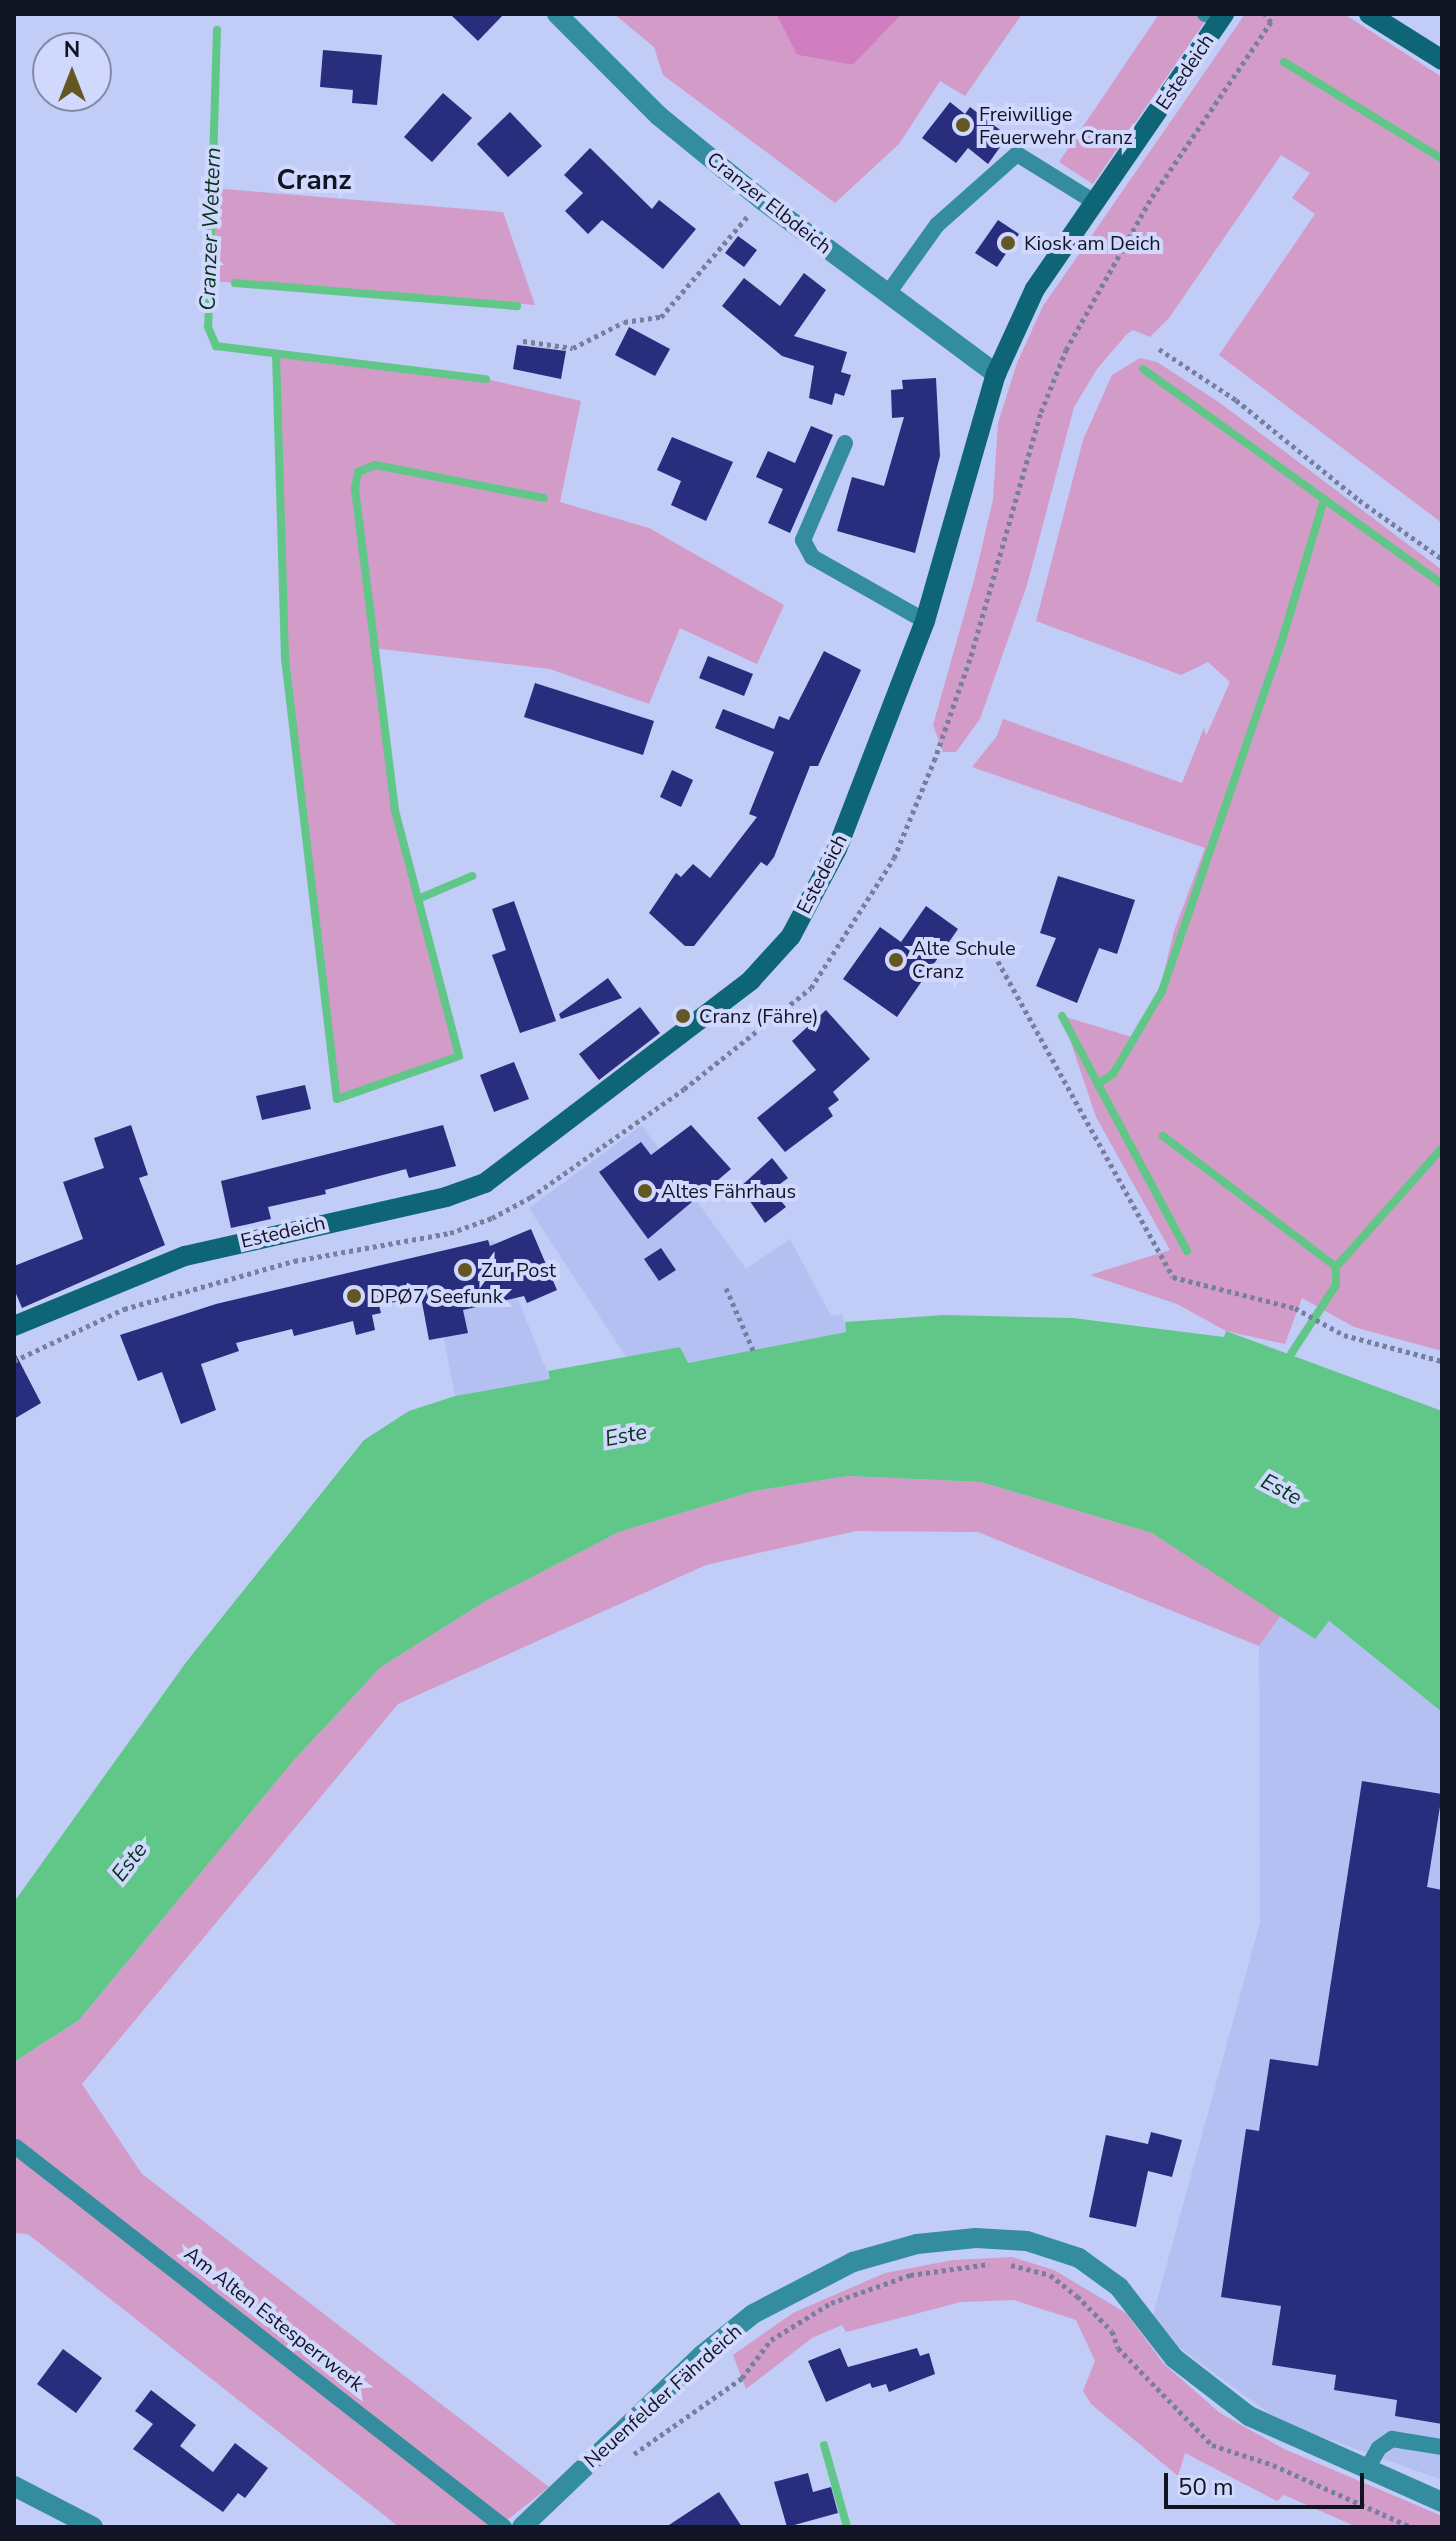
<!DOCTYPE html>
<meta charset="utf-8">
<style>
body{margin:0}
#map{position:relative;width:1456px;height:2541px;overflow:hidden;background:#c1ccf7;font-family:"Nunito Sans",sans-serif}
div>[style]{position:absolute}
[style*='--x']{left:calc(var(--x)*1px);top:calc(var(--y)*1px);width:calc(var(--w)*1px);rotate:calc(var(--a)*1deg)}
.built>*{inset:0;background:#b5c0f2}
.green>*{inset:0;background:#d39bc7}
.forest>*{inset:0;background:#d17ec1}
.water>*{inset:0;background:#61c788}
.stream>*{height:8px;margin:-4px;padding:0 4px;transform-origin:4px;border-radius:4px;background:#61c788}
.building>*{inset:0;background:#282d7d}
.path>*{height:5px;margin-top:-2.5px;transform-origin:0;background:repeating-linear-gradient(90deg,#777f9e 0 4px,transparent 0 8px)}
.lane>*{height:16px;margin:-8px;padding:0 8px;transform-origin:8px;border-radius:8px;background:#348d9f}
.street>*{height:20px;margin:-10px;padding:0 10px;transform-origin:10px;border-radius:10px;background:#348d9f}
.secondary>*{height:20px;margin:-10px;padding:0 10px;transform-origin:10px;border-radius:10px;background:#0d6576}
.dots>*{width:22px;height:22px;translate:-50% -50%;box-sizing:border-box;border:4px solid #d0d9fd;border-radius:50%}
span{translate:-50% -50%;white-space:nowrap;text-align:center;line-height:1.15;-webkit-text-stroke:8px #d0d9fd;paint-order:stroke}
.street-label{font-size:20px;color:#111423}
.poi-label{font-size:20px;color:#111423}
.left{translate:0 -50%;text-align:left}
.water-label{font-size:22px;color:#06331a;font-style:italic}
.district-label{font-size:28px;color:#111423;font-weight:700}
.frame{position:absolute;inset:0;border:16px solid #111423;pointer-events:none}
.north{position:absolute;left:32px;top:32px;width:80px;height:80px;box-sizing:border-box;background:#d0d9fd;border:2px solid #848aa6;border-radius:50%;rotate:0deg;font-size:22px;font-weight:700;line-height:32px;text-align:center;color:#111423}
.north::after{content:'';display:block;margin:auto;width:28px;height:36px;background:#655724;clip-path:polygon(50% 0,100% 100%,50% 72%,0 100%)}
.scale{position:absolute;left:1164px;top:2473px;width:200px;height:36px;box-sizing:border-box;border:4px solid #111423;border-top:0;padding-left:10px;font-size:24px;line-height:28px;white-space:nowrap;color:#111423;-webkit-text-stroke:6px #d0d9fd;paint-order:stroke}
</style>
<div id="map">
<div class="built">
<i style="clip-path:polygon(642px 1125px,746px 1269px,790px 1239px,831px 1316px,842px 1314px,846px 1332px,687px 1363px,680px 1347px,626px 1357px,529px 1208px)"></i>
<i style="clip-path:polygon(494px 1240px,550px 1379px,455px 1396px,428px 1256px)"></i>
<i style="clip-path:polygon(1281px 1615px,1314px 1639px,1328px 1621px,1442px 1712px,1442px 2480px,1281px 2422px,1150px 2326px,1260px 1922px,1259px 1646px)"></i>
</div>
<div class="green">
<i style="clip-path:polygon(614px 14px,776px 14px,797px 55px,853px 65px,902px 14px,1022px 14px,965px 96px,940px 81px,899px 144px,835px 203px,663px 75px,654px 47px)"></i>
<i style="clip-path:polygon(1159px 14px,1210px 14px,1093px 184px,1059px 162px)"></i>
<i style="clip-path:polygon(1245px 14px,1344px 14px,1442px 77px,1442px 523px,1219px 355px,1315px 214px,1292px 198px,1310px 173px,1281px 155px,1169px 318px,1150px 337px,1133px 330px,1127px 334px,1097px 369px,1074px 407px,1027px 585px,980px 719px,956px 752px,943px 752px,933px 725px,974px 580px,993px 500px,998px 423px,1017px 363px,1043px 306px)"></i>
<i style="clip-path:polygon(212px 188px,503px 212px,535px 305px,209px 281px)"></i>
<i style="clip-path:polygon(276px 354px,486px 379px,581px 401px,560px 502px,649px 528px,784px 605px,757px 664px,680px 628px,649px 704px,550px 669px,373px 648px,395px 810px,459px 1056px,337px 1099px,285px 658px)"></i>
<i style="clip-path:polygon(1140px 358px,1157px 362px,1220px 403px,1442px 570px,1442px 1351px,1354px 1327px,1302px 1298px,1285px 1344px,1226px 1331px,1177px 1304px,1090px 1275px,1170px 1250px,1096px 1117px,1062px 1016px,1132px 1037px,1158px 997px,1174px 931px,1205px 848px,972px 767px,997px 736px,1003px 719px,1182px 783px,1204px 728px,1206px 736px,1230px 682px,1208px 662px,1181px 675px,1036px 621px,1083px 440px,1112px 375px)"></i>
<i style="clip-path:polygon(848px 1476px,981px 1482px,1152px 1533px,1281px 1615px,1259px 1646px,978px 1532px,856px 1531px,706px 1565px,398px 1704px,82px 2084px,142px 2174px,549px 2487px,498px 2527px,399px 2527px,28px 2234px,14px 2233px,14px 2062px,79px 2020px,294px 1760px,381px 1667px,484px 1602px,619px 1532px,754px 1491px)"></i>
<i style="clip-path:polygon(1012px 2257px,1054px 2270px,1126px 2313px,1164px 2364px,1220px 2413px,1284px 2449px,1442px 2516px,1442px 2527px,1357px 2527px,1284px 2495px,1277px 2501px,1185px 2453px,1178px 2476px,1091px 2404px,1083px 2391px,1095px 2361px,1076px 2320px,1014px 2300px,961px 2302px,846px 2332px,842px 2325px,812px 2338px,746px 2389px,733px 2355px,793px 2313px,885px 2273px,953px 2260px)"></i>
</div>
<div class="forest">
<i style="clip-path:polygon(776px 14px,902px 14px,853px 65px,797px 55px)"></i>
</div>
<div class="water">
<i style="clip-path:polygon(944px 1315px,1073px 1318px,1224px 1337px,1226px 1331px,1442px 1411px,1442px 1712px,1329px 1621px,1315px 1639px,1152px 1533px,981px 1482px,848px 1476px,754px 1491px,619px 1532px,484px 1602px,381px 1667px,294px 1760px,79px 2020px,14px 2062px,14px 1902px,187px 1661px,364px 1440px,409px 1411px,455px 1396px,550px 1379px,548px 1371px,680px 1347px,688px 1363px,846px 1332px,845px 1322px)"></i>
</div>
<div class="stream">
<i style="--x:217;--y:30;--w:297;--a:91.7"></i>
<i style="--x:208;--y:327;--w:21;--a:67"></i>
<i style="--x:216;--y:346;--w:272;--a:7"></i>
<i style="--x:1284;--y:62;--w:185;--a:31.5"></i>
<i style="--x:235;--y:283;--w:283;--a:4.7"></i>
<i style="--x:276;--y:354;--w:304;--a:88.3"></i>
<i style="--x:285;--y:658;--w:444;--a:83.3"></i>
<i style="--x:337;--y:1099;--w:129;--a:-19.4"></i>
<i style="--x:459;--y:1056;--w:254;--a:-104.6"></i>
<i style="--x:395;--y:810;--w:324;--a:-97.1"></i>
<i style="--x:355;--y:488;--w:16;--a:-79"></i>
<i style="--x:358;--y:472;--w:18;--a:-22"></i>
<i style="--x:375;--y:465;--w:172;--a:11"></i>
<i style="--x:1143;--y:369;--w:368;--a:35.7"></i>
<i style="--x:418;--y:899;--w:59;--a:-23.1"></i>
<i style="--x:1062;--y:1016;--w:77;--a:62.1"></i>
<i style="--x:1163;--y:1136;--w:217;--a:37.1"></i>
<i style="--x:1187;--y:1251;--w:189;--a:-118.1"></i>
<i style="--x:1098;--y:1084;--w:18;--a:-34"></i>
<i style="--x:1113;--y:1074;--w:96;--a:-59.4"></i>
<i style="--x:1162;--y:991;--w:364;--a:-71.1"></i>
<i style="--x:1280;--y:647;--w:154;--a:-73.4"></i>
<i style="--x:1291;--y:1354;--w:82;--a:-56.9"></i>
<i style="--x:1336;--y:1285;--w:18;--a:-90"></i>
<i style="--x:1336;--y:1267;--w:159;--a:-48.3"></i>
<i style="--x:824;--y:2445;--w:85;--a:74.3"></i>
</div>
<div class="building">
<i style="clip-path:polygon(450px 14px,504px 14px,478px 41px)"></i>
<i style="clip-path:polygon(323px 50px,382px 55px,377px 105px,352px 103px,353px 90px,320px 87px)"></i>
<i style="clip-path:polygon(443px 93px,472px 118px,432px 162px,404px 137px)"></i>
<i style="clip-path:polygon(950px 102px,965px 114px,970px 107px,1008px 136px,988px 164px,968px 148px,956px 163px,922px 138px)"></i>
<i style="clip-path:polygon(510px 112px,542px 146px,508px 177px,477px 144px)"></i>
<i style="clip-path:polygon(590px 148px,652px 209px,659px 200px,696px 229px,663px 269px,602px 220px,588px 234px,565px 211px,583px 193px,564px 175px)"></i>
<i style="clip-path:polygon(998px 220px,1019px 234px,997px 267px,975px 253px)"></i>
<i style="clip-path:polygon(738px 236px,757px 250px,744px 267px,725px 253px)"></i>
<i style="clip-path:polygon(804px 273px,826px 290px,794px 336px,847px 352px,841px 372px,851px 375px,844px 396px,835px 393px,832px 405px,809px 398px,814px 366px,782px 356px,722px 306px,744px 278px,780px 306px)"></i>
<i style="clip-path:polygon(629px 327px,670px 349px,655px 376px,615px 355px)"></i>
<i style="clip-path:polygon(517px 345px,566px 351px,561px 379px,513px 369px)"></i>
<i style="clip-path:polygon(936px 378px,940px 456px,915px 553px,837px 531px,852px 477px,884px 486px,904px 417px,892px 418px,891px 390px,903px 389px,902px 380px)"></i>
<i style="clip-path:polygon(811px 426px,833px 435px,790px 533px,768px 523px,783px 489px,756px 477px,768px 451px,795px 463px)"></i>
<i style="clip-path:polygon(672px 437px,733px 462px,706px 521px,671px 505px,681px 481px,657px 470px)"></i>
<i style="clip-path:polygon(824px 651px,861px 670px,818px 766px,810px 766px,774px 857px,767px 866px,761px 862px,694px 946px,685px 946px,649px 913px,676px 873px,681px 877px,693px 864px,710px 878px,757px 817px,749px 814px,774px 752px,715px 728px,723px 709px,774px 729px,779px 716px,789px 720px)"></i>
<i style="clip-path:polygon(708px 656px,753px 674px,744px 696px,699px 678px)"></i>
<i style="clip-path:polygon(535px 683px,654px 721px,643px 755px,524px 717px)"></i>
<i style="clip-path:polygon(672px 770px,693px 780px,681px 807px,660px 797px)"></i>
<i style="clip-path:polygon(1058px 876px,1135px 900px,1117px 954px,1099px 948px,1077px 1003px,1036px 986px,1056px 938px,1040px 933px)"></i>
<i style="clip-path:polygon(514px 901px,556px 1021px,520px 1033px,492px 955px,506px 950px,492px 909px)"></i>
<i style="clip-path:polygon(926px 906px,958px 929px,897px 1017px,843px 979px,880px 927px,901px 942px)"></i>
<i style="clip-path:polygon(608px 978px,622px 998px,561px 1019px,559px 1014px)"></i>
<i style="clip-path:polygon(640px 1007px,660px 1033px,599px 1080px,579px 1054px)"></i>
<i style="clip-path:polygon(826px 1010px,870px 1059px,833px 1092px,839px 1100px,828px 1108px,833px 1116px,785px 1152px,757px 1118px,816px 1070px,792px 1041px)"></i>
<i style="clip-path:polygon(514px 1062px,529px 1099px,494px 1112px,480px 1075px)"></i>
<i style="clip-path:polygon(305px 1085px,311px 1109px,262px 1120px,256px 1096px)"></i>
<i style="clip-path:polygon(131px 1125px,148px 1175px,139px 1178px,165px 1245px,22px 1308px,14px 1289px,14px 1266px,83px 1239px,63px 1182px,104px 1168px,94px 1138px)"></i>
<i style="clip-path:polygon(443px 1125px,456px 1166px,409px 1178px,406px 1169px,325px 1190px,326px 1194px,268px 1207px,271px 1219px,231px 1228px,221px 1181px)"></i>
<i style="clip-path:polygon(691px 1125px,731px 1169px,648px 1239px,599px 1172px,641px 1142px,651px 1155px)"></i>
<i style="clip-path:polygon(772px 1158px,788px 1178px,772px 1190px,786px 1207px,765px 1223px,740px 1187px)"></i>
<i style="clip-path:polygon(531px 1229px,557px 1290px,527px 1303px,524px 1296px,463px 1310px,468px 1333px,429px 1340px,421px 1297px,379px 1305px,381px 1313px,372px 1315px,375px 1330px,356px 1335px,353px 1321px,294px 1336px,292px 1329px,236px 1343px,239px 1351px,201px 1364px,216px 1410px,181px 1424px,162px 1372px,138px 1381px,120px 1335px,216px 1304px,488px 1240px,490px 1246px)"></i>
<i style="clip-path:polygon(661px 1248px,676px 1270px,659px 1281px,644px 1259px)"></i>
<i style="clip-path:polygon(14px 1351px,41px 1403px,14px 1419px)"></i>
<i style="clip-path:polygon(1362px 1781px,1442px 1794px,1427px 1887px,1442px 1890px,1442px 2424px,1395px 2416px,1397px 2400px,1334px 2390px,1336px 2375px,1272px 2365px,1281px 2306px,1221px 2297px,1246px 2129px,1259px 2131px,1270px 2059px,1318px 2066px)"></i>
<i style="clip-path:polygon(1151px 2132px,1182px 2140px,1172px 2177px,1148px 2171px,1136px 2227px,1089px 2217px,1106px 2135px,1148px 2144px)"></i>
<i style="clip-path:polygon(840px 2348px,848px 2367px,917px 2348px,920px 2356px,929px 2353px,935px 2374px,889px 2392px,886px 2384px,872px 2388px,870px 2383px,826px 2402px,808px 2361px)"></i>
<i style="clip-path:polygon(63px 2349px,102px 2378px,76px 2413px,37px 2384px)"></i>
<i style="clip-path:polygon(151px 2390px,196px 2425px,180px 2446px,213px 2472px,235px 2443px,268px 2468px,245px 2498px,238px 2493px,223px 2512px,133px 2449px,153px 2424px,135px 2411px)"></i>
<i style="clip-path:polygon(808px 2473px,813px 2492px,831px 2487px,838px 2513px,787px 2527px,774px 2482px)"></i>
<i style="clip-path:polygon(719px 2492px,742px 2527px,666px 2527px)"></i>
</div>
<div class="path">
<i style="--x:523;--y:341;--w:50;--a:8"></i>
<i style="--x:573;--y:348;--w:57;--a:-27"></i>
<i style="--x:624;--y:322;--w:37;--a:-8"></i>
<i style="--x:661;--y:317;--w:133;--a:-49.3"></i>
<i style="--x:1159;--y:349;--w:92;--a:33.5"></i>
<i style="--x:1236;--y:400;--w:159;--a:39.1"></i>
<i style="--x:1359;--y:500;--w:102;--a:35.4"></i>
<i style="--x:990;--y:947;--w:377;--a:61"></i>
<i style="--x:1173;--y:1277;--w:126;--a:14.3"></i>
<i style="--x:1295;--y:1308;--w:56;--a:28.9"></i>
<i style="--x:1344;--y:1335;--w:101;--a:14.9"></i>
<i style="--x:726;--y:1288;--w:68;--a:66.5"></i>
<i style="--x:14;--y:1361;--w:122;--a:-25.3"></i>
<i style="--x:124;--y:1309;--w:177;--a:-15.8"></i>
<i style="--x:294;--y:1261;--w:158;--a:-10.2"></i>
<i style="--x:450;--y:1233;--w:45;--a:-19.7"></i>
<i style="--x:492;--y:1218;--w:44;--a:-28.3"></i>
<i style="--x:531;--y:1197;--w:187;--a:-35.2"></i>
<i style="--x:684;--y:1089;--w:162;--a:-38.5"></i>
<i style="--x:811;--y:988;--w:154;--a:-57.4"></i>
<i style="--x:894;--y:858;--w:105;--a:-67.6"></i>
<i style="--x:934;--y:761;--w:111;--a:-70.6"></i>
<i style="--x:971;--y:656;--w:254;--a:-74"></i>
<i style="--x:1041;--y:412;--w:67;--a:-68"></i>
<i style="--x:1066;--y:350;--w:176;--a:-60.7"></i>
<i style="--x:1152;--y:197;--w:212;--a:-55.8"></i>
<i style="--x:1271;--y:22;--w:10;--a:-127"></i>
<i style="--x:1011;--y:2265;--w:40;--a:14.4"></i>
<i style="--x:1050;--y:2275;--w:34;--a:38"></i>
<i style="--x:1077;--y:2296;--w:49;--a:45"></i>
<i style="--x:1112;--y:2331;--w:18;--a:71"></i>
<i style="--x:1118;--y:2348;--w:135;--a:45.9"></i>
<i style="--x:1212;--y:2445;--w:64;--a:18.2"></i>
<i style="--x:1273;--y:2465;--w:151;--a:24.2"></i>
<i style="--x:634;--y:2454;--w:132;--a:-35.1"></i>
<i style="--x:742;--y:2378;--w:48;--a:-52.7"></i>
<i style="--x:771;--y:2340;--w:70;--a:-31.7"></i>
<i style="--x:831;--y:2303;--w:84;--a:-19.5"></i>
<i style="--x:910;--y:2275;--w:80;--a:-7.9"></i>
</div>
<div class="lane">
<i style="--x:1205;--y:14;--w:16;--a:14"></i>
<i style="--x:889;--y:292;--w:82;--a:-54.4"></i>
<i style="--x:937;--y:225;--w:107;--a:-41.6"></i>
<i style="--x:1017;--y:154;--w:93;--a:31.8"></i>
<i style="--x:845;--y:443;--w:106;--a:113.4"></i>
<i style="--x:803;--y:540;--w:19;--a:62"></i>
<i style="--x:812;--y:557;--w:130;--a:29.5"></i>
<i style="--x:16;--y:2147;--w:619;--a:37.91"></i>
<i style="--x:1366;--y:2471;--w:26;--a:-61"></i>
<i style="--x:1379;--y:2448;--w:16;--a:-35"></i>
<i style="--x:1392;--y:2439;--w:51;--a:9.1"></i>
</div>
<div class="street">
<i style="--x:557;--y:14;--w:144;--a:45"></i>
<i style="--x:659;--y:116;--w:133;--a:39.2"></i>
<i style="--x:762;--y:200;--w:292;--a:36.6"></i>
<i style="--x:14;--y:2486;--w:89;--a:27.4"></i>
<i style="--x:522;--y:2527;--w:249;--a:-43.7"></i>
<i style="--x:702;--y:2355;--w:65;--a:-38.8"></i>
<i style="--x:753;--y:2314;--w:113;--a:-27.5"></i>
<i style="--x:853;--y:2262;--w:66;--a:-15.7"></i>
<i style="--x:917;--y:2244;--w:59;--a:-5.8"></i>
<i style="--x:976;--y:2238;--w:51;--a:3.4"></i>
<i style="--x:1027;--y:2241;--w:55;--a:18.1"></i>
<i style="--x:1079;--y:2258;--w:49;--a:35.9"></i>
<i style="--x:1119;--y:2287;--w:90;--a:52.2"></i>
<i style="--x:1174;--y:2358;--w:95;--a:37.7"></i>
<i style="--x:1249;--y:2416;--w:211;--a:24"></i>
</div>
<div class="secondary">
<i style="--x:1369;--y:14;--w:86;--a:32.2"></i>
<i style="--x:14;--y:1326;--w:185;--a:-22.3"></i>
<i style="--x:185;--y:1256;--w:268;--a:-12.7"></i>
<i style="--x:446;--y:1197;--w:41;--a:-19.7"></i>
<i style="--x:485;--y:1183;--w:335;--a:-37.3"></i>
<i style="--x:751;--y:980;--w:59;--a:-47.7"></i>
<i style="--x:791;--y:936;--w:98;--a:-62.1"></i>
<i style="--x:837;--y:849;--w:244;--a:-68.9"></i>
<i style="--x:925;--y:621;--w:257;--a:-74"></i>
<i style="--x:996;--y:374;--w:94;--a:-65.4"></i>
<i style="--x:1035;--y:289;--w:334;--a:-55.5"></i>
</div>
<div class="dots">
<i style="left:963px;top:125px;background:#655724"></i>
<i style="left:1008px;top:243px;background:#655724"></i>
<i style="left:896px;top:960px;background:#655724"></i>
<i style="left:683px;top:1016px;background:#655724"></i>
<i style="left:645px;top:1191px;background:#655724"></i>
<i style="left:465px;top:1270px;background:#655724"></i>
<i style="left:354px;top:1296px;background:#655724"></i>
</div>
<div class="street-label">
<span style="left:1185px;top:72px;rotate:-56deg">Estedeich</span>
<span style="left:769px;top:203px;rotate:38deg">Cranzer Elbdeich</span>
<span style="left:822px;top:874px;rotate:-63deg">Estedeich</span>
<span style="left:283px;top:1232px;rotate:-13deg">Estedeich</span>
<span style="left:274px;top:2319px;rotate:38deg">Am Alten Estesperrwerk</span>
<span style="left:663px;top:2396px;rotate:-42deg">Neuenfelder Fährdeich</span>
</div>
<div class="poi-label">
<span class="left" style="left:979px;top:126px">Freiwillige<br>Feuerwehr Cranz</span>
<span class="left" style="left:1024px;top:243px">Kiosk am Deich</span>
<span class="left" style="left:912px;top:960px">Alte Schule<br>Cranz</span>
<span class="left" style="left:699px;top:1016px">Cranz (Fähre)</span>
<span class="left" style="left:661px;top:1191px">Altes Fährhaus</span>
<span class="left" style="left:481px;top:1270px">Zur Post</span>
<span class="left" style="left:370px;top:1296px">DPØ7 Seefunk</span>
</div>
<div class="water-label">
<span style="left:211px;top:229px;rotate:-88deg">Cranzer Wettern</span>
<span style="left:626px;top:1436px;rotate:-11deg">Este</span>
<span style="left:1281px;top:1490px;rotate:28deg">Este</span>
<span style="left:130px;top:1862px;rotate:-52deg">Este</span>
</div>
<div class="district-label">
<span style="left:314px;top:180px">Cranz</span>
</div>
<div class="frame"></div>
<div class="north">N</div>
<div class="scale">50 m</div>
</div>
